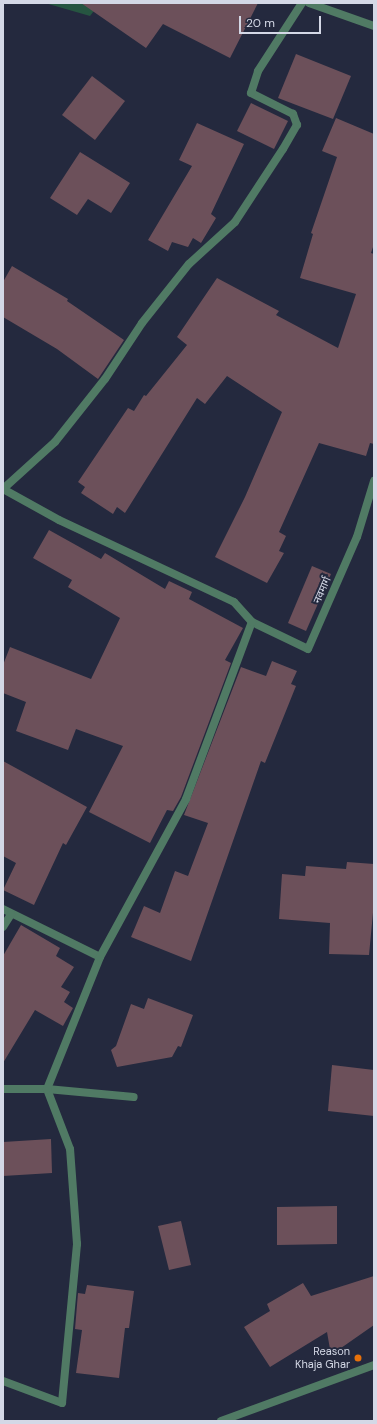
<!DOCTYPE html>
<meta charset="utf-8">
<style>
body{margin:0}
#map{position:relative;width:377px;height:1424px;overflow:hidden;background:#24293e;font-family:"DM Sans","Noto Sans Devanagari",sans-serif}
div>[style]{position:absolute}
[style*='--x']{left:calc(var(--x)*1px);top:calc(var(--y)*1px);width:calc(var(--w)*1px);rotate:calc(var(--a)*1deg)}
.green>*{inset:0;background:#265541}
.building>*{inset:0;background:#6c505a}
.minor>*{height:8px;margin:-4px;padding:0 4px;transform-origin:4px;border-radius:4px;background:#507a64}
.dots>*{width:11px;height:11px;translate:-50% -50%;box-sizing:border-box;border:2px solid #24293e;border-radius:50%}
span{translate:-50% -50%;white-space:nowrap;text-align:center;line-height:1.15;-webkit-text-stroke:4px #24293e;paint-order:stroke}
.street-label{font-size:11px;color:#d4d8e6}
.poi-label{font-size:11px;color:#d4d8e6}
.right{translate:-100% -50%;text-align:right}
.frame{position:absolute;inset:0;border:4px solid #d4d8e6;pointer-events:none}
.scale{position:absolute;left:239px;top:16px;width:82px;height:18px;box-sizing:border-box;border:2px solid #d4d8e6;border-top:0;padding-left:5px;font-size:12px;line-height:14px;white-space:nowrap;color:#d4d8e6;-webkit-text-stroke:3px #24293e;paint-order:stroke}
</style>
<div id="map">
<div class="green">
<i style="clip-path:polygon(45px 3px,100px 3px,90px 16px)"></i>
</div>
<div class="building">
<i style="clip-path:polygon(81px 3px,258px 3px,230px 58px,163px 24px,146px 48px)"></i>
<i style="clip-path:polygon(296px 54px,351px 76px,333px 119px,278px 98px)"></i>
<i style="clip-path:polygon(92px 76px,125px 101px,95px 140px,62px 115px)"></i>
<i style="clip-path:polygon(251px 103px,288px 121px,274px 149px,237px 131px)"></i>
<i style="clip-path:polygon(336px 118px,374px 134px,374px 244px,371px 253px,374px 254px,374px 444px,370px 443px,366px 456px,319px 443px,279px 532px,286px 536px,279px 551px,284px 553px,267px 583px,215px 557px,245px 497px,282px 412px,227px 376px,205px 404px,197px 398px,125px 513px,117px 507px,113px 514px,81px 493px,85px 487px,78px 482px,128px 408px,134px 411px,144px 395px,146px 396px,187px 345px,177px 337px,217px 278px,279px 311px,276px 315px,338px 348px,356px 294px,300px 278px,313px 234px,311px 233px,337px 157px,322px 151px)"></i>
<i style="clip-path:polygon(197px 123px,244px 144px,211px 214px,216px 218px,201px 243px,193px 238px,188px 247px,172px 242px,168px 251px,148px 240px,192px 166px,179px 160px)"></i>
<i style="clip-path:polygon(80px 152px,130px 183px,111px 213px,88px 199px,77px 215px,50px 198px)"></i>
<i style="clip-path:polygon(12px 266px,68px 299px,67px 301px,124px 340px,98px 379px,57px 349px,3px 317px,3px 282px)"></i>
<i style="clip-path:polygon(49px 530px,101px 559px,105px 553px,165px 589px,169px 581px,192px 592px,189px 599px,243px 628px,225px 660px,231px 663px,181px 797px,173px 811px,167px 810px,150px 843px,89px 812px,123px 746px,76px 729px,68px 750px,16px 731px,26px 702px,3px 693px,3px 665px,10px 647px,91px 679px,120px 618px,68px 587px,72px 580px,33px 558px)"></i>
<i style="clip-path:polygon(312px 566px,331px 574px,306px 631px,288px 623px)"></i>
<i style="clip-path:polygon(272px 661px,297px 671px,291px 684px,296px 686px,265px 763px,261px 761px,191px 961px,131px 937px,144px 906px,160px 913px,175px 871px,188px 876px,208px 823px,184px 815px,241px 667px,266px 676px)"></i>
<i style="clip-path:polygon(3px 761px,87px 807px,66px 845px,63px 843px,34px 905px,3px 890px,16px 863px,3px 856px)"></i>
<i style="clip-path:polygon(347px 862px,374px 864px,374px 902px,369px 955px,329px 954px,330px 923px,279px 919px,282px 874px,305px 876px,306px 866px,346px 869px)"></i>
<i style="clip-path:polygon(21px 925px,60px 948px,56px 956px,74px 967px,61px 987px,70px 992px,64px 1002px,73px 1008px,63px 1026px,35px 1010px,3px 1063px,3px 956px)"></i>
<i style="clip-path:polygon(148px 998px,193px 1015px,181px 1047px,178px 1046px,172px 1057px,117px 1067px,111px 1050px,116px 1046px,131px 1004px,144px 1009px)"></i>
<i style="clip-path:polygon(332px 1065px,374px 1070px,374px 1116px,328px 1111px)"></i>
<i style="clip-path:polygon(51px 1139px,52px 1173px,3px 1176px,3px 1142px)"></i>
<i style="clip-path:polygon(337px 1206px,337px 1244px,277px 1245px,277px 1207px)"></i>
<i style="clip-path:polygon(181px 1221px,191px 1265px,169px 1270px,158px 1226px)"></i>
<i style="clip-path:polygon(374px 1276px,374px 1325px,331px 1355px,327px 1332px,270px 1367px,244px 1327px,270px 1311px,267px 1304px,303px 1283px,311px 1296px)"></i>
<i style="clip-path:polygon(87px 1285px,134px 1291px,129px 1328px,125px 1328px,119px 1378px,76px 1373px,82px 1330px,75px 1329px,78px 1293px,85px 1294px)"></i>
</div>
<div class="minor">
<i style="--x:309;--y:3;--w:69;--a:19.5"></i>
<i style="--x:3;--y:489;--w:70;--a:-42.1"></i>
<i style="--x:55;--y:442;--w:80;--a:-51.6"></i>
<i style="--x:105;--y:379;--w:67;--a:-56.5"></i>
<i style="--x:142;--y:323;--w:75;--a:-51.5"></i>
<i style="--x:189;--y:264;--w:62;--a:-42.4"></i>
<i style="--x:235;--y:222;--w:87;--a:-56.7"></i>
<i style="--x:283;--y:149;--w:28;--a:-60"></i>
<i style="--x:297;--y:125;--w:12;--a:-110"></i>
<i style="--x:293;--y:114;--w:47;--a:-153.4"></i>
<i style="--x:251;--y:93;--w:23;--a:-72"></i>
<i style="--x:258;--y:71;--w:81;--a:-57.1"></i>
<i style="--x:252;--y:622;--w:62;--a:25.7"></i>
<i style="--x:308;--y:649;--w:122;--a:-66.4"></i>
<i style="--x:357;--y:537;--w:59;--a:-73.1"></i>
<i style="--x:3;--y:909;--w:108;--a:26.3"></i>
<i style="--x:3;--y:927;--w:15;--a:-58"></i>
<i style="--x:3;--y:1089;--w:44;--a:0"></i>
<i style="--x:47;--y:1089;--w:87;--a:5.3"></i>
<i style="--x:3;--y:1381;--w:63;--a:20.4"></i>
<i style="--x:62;--y:1403;--w:160;--a:-84.6"></i>
<i style="--x:77;--y:1244;--w:95;--a:-94.2"></i>
<i style="--x:70;--y:1149;--w:64;--a:-111"></i>
<i style="--x:47;--y:1089;--w:142;--a:-68.1"></i>
<i style="--x:100;--y:957;--w:180;--a:-61.4"></i>
<i style="--x:186;--y:799;--w:189;--a:-69.6"></i>
<i style="--x:252;--y:622;--w:27;--a:-132"></i>
<i style="--x:234;--y:602;--w:193;--a:-154.9"></i>
<i style="--x:59;--y:520;--w:64;--a:-151"></i>
<i style="--x:221;--y:1421;--w:163;--a:-20.1"></i>
</div>
<div class="dots">
<i style="left:358px;top:1358px;background:#e8710a"></i>
</div>
<div class="street-label">
<span style="left:322px;top:590px;rotate:-66deg">नवमार्ग</span>
</div>
<div class="poi-label">
<span class="right" style="left:350px;top:1358px">Reason<br>Khaja Ghar</span>
</div>
<div class="frame"></div>
<div class="scale">20 m</div>
</div>
